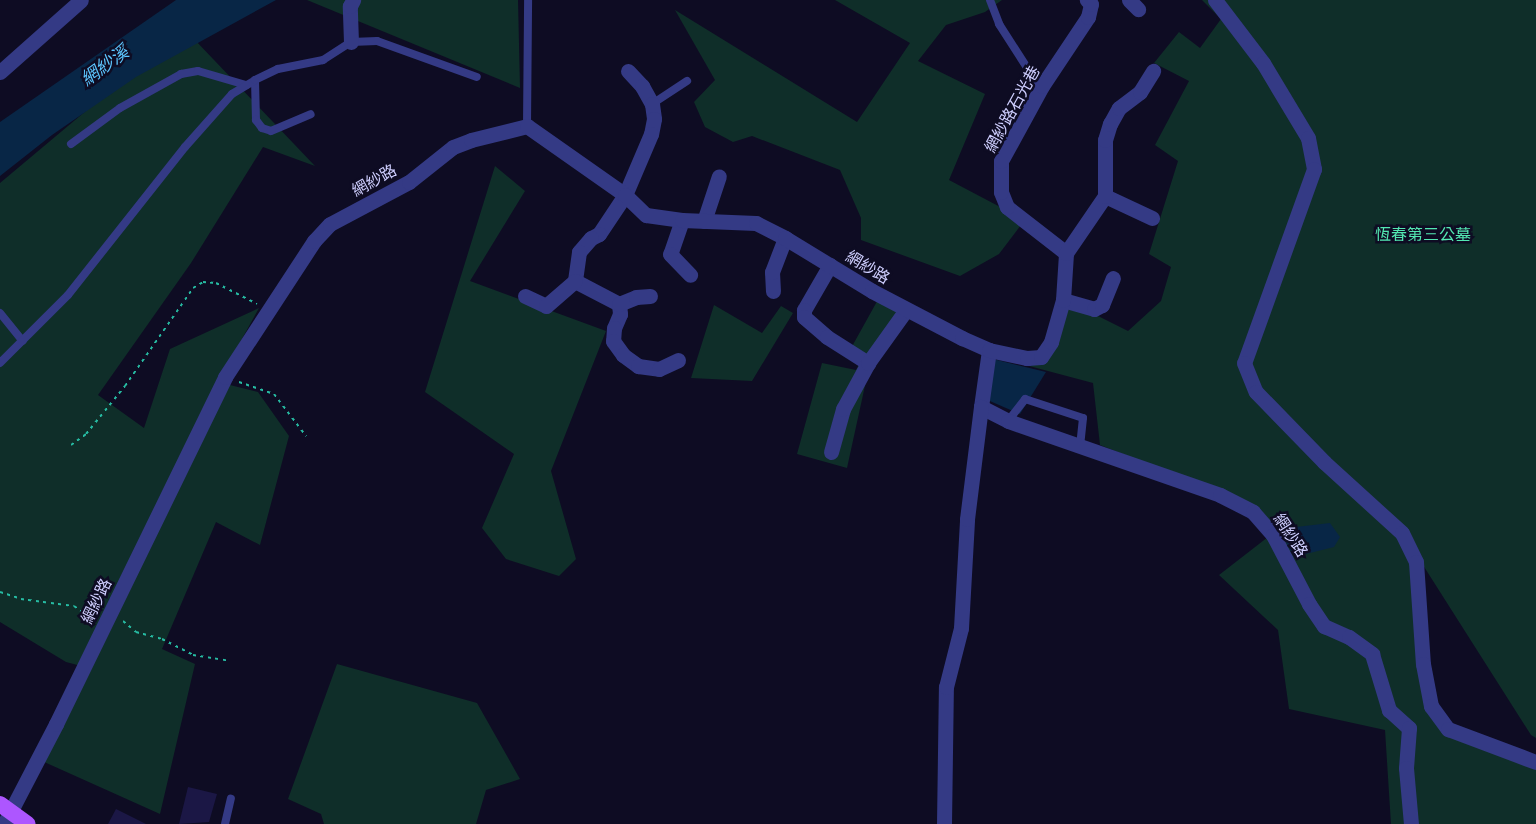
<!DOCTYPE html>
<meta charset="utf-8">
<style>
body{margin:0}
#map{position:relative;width:1536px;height:824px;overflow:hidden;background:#0e0c23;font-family:"PT Sans","Noto Sans TC",sans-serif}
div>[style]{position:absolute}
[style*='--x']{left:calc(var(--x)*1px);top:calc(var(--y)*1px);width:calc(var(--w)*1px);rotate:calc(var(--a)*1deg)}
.green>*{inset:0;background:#0f2e29}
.water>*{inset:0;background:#082646}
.building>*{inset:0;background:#1b1745}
.path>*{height:2px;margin-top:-1px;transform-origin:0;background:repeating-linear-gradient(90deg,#26bba2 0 3px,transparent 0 7.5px)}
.service>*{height:8px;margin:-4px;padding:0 4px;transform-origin:4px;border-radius:4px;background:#343a85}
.minor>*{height:15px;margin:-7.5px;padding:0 7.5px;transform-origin:7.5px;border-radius:7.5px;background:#343a85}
.primary>*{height:16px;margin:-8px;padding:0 8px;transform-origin:8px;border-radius:8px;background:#ad56ff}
span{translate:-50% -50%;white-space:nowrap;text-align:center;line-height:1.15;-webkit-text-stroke:5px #0e0c23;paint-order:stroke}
.street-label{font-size:16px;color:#cfcfff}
.park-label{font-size:16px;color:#53e7b1}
.water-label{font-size:18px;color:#5dc6ff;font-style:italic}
</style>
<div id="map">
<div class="green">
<i style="clip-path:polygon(307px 0,518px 0,520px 88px)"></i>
<i style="clip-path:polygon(835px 0,1002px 0,985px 12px,946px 25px,918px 61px,985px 94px,949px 180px,1004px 209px,1021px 225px,999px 254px,960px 276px,861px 240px,861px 218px,840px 170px,752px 136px,733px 142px,705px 127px,694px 102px,715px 80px,675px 10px,857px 122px,910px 43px)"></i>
<i style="clip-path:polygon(1202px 0,1536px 0,1536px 738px,1531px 735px,1407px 540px,1423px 664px,1448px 729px,1536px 767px,1536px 824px,1391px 824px,1385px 730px,1289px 709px,1278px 630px,1219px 575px,1268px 537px,1251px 512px,1220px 492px,1100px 445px,1093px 383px,981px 353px,1038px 352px,1043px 345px,1060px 297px,1128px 331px,1161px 301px,1171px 267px,1149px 254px,1178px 161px,1155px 145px,1189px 81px,1154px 63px,1179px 32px,1200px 48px,1221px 19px)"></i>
<i style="clip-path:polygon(194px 39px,315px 166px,263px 147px,191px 263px,98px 395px,144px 428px,170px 349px,259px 308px,218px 382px,258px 392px,289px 436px,260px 545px,216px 522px,162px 649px,195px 664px,160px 814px,42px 761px,85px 667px,66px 662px,0 622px,0 183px,124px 79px)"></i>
<i style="clip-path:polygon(495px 166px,525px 191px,470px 281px,606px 331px,551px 471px,576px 559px,559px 576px,506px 559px,482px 528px,514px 454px,425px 392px)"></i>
<i style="clip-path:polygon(880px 296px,901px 310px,868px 372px,847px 468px,797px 454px,822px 363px,856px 370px,865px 353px,850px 350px)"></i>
<i style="clip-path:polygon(714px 305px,762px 333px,781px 306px,793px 313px,752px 381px,691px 378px)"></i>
<i style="clip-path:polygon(337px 664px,477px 703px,520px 779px,486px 790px,476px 824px,324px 824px,321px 814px,288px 799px)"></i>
</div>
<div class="water">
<i style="clip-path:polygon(176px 0,276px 0,136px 77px,52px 135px,0 176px,0 122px)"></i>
<i style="clip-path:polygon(993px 359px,1046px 372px,1020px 414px,983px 398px)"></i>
<i style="clip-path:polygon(1330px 523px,1340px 537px,1334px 547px,1294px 557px,1279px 529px)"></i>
</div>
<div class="building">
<i style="clip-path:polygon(188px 787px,217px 794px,209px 822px,179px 824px)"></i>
<i style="clip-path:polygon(116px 809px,146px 824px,108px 824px)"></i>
</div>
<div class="path">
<i style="--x:239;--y:382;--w:37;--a:19"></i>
<i style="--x:274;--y:394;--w:53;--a:52.7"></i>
<i style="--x:71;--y:445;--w:19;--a:-36"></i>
<i style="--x:86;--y:434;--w:62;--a:-50.9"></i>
<i style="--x:125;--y:386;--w:119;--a:-55.2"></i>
<i style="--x:193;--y:288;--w:12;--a:-31"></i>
<i style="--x:203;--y:282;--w:13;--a:4"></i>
<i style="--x:216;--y:283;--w:46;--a:27.1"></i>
<i style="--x:0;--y:592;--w:22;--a:18"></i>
<i style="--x:21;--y:599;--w:53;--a:7.5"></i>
<i style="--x:74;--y:606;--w:21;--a:35"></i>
<i style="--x:123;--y:621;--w:17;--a:40"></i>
<i style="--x:136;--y:632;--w:27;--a:15"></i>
<i style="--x:162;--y:639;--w:35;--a:27"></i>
<i style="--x:193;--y:655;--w:36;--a:9"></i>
</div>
<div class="service">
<i style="--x:990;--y:0;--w:26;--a:69"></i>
<i style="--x:999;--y:24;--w:63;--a:57.3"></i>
<i style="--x:1033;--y:77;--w:13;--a:45"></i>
<i style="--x:255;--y:80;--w:40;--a:88.6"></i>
<i style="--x:256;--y:120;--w:10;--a:53"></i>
<i style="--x:262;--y:128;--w:9;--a:18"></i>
<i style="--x:271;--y:131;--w:43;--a:-23"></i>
<i style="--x:652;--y:104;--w:42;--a:-33.3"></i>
<i style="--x:527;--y:126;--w:126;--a:-89.5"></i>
<i style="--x:71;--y:144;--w:61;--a:-36.3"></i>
<i style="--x:120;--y:108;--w:70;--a:-29.1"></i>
<i style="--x:181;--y:74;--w:17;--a:-10"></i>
<i style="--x:198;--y:71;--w:50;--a:16.3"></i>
<i style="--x:0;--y:313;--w:36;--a:51"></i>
<i style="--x:0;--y:363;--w:96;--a:-45"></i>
<i style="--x:68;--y:295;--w:189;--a:-51.7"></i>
<i style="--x:185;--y:147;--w:71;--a:-48.4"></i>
<i style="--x:232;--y:94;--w:27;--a:-31"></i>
<i style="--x:255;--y:80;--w:25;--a:-26"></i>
<i style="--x:278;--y:69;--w:46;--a:-11.3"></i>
<i style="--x:323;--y:60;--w:33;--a:-33"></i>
<i style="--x:351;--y:42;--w:26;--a:-2"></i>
<i style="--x:377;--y:41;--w:106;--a:19.8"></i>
<i style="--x:1008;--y:421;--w:28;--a:-52"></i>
<i style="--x:1025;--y:399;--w:61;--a:18.1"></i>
<i style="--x:1083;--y:418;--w:28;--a:96"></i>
<i style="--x:225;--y:824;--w:26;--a:-77"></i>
</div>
<div class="minor">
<i style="--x:1129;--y:0;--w:13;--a:45"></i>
<i style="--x:1215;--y:0;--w:79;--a:52.7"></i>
<i style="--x:1263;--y:63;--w:87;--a:59"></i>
<i style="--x:1308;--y:138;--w:32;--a:79"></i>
<i style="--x:1314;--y:169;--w:206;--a:109.8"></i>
<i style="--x:1244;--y:363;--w:31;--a:68"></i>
<i style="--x:1256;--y:392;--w:98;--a:45.8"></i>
<i style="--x:1324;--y:462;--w:105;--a:42.3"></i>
<i style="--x:1402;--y:533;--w:32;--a:64"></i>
<i style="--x:1416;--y:562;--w:102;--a:86.1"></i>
<i style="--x:1423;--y:664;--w:43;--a:79.2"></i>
<i style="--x:1431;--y:706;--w:29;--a:54"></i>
<i style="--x:1448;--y:729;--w:94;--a:20.6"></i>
<i style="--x:351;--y:42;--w:36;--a:-92"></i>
<i style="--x:350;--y:6;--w:7;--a:-63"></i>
<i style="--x:628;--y:71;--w:21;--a:47"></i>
<i style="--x:642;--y:86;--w:21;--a:61"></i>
<i style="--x:652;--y:104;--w:15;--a:82"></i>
<i style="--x:654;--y:119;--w:15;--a:101"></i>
<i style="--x:651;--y:134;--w:66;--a:113.1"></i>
<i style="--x:625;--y:195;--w:47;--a:123.7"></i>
<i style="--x:599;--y:234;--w:9;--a:153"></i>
<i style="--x:591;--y:238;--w:18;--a:131"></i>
<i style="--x:579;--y:252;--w:29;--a:98"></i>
<i style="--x:575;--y:281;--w:50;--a:27.6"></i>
<i style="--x:619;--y:304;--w:10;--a:84"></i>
<i style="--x:620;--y:314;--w:15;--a:113"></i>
<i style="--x:614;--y:328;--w:13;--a:94"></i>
<i style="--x:613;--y:341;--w:17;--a:54"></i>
<i style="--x:623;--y:355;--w:19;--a:36"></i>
<i style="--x:638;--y:366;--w:21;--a:8"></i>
<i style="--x:659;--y:369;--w:21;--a:-25"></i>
<i style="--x:0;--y:72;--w:108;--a:-41.6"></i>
<i style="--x:1105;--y:196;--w:52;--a:25.1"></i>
<i style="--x:682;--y:220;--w:36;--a:109"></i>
<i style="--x:670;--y:254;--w:29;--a:46"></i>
<i style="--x:704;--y:221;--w:47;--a:-71.6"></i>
<i style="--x:1066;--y:253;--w:75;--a:-142.1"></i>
<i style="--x:1007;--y:207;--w:16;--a:-112"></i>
<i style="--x:1001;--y:192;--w:31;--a:-90"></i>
<i style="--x:1001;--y:161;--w:85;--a:-61.3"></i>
<i style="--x:1042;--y:86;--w:83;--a:-56.3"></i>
<i style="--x:1088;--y:17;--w:13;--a:-77"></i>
<i style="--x:1091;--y:4;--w:6;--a:-135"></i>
<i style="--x:830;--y:265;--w:52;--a:120"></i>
<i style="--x:804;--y:310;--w:7;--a:90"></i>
<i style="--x:804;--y:317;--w:30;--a:41"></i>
<i style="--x:827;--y:337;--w:49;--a:32.4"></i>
<i style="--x:773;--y:291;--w:19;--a:-93"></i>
<i style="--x:772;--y:272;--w:36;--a:-69"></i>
<i style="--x:525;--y:296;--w:23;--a:25"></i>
<i style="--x:546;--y:306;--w:38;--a:-41"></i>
<i style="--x:1063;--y:300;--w:32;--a:16"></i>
<i style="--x:1094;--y:309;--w:9;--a:-27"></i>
<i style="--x:1102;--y:305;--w:29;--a:-68"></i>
<i style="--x:619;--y:304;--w:18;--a:-22"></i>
<i style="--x:636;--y:297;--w:14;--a:-4"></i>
<i style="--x:989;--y:350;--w:58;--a:98"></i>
<i style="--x:981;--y:407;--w:30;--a:27"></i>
<i style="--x:1008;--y:421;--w:225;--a:19.2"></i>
<i style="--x:1220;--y:495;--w:37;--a:27"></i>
<i style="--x:1253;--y:512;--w:30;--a:49"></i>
<i style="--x:1273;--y:535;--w:78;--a:62.4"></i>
<i style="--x:1309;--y:604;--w:27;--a:56"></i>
<i style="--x:1324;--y:626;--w:27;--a:24"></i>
<i style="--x:1349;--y:637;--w:29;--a:36"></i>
<i style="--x:1372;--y:654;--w:59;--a:73.1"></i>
<i style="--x:1389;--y:710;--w:27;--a:42"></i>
<i style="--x:1409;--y:728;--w:40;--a:94.3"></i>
<i style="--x:1406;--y:768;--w:56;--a:84.9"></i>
<i style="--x:831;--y:452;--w:45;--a:-74.4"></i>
<i style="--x:843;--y:409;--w:52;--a:-61.5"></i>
<i style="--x:868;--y:363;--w:65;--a:-54.4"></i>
<i style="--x:4;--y:824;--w:113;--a:-62.5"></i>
<i style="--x:56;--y:724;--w:386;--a:-64"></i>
<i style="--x:225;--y:377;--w:163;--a:-56.8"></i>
<i style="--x:314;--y:241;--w:23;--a:-47"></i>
<i style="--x:330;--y:224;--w:89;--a:-28"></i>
<i style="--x:409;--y:182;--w:56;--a:-38.5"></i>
<i style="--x:453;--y:147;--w:19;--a:-21"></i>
<i style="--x:471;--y:140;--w:58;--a:-14"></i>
<i style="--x:527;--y:126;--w:120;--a:35.1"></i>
<i style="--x:625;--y:195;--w:29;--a:44"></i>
<i style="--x:646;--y:215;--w:36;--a:8"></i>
<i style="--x:682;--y:220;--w:74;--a:2.3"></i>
<i style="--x:756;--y:223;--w:33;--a:27"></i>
<i style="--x:785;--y:238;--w:102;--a:31.3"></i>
<i style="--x:872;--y:291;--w:102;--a:27.6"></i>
<i style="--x:962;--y:338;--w:30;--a:24"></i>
<i style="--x:989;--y:350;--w:39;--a:12"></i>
<i style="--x:1027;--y:358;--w:14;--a:-4"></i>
<i style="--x:1041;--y:357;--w:18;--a:-56"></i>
<i style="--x:1051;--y:342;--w:44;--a:-74.1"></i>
<i style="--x:1063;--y:300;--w:47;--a:-86.3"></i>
<i style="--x:1066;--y:253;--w:69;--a:-55.6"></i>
<i style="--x:1105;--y:196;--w:56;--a:-90"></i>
<i style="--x:1105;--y:140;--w:17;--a:-73"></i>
<i style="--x:1110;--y:124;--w:18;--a:-61"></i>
<i style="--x:1119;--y:108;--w:26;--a:-37"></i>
<i style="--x:1140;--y:92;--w:25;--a:-58"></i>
<i style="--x:944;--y:824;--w:137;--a:-89.2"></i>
<i style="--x:946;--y:687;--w:61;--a:-75.7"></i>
<i style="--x:961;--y:628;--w:109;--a:-86.8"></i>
<i style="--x:967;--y:519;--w:113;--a:-82.9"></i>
</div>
<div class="primary">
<i style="--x:0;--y:804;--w:34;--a:36"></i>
</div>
<div class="street-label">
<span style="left:1012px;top:109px;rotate:-61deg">網紗路石光巷</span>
<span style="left:374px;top:180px;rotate:-29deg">網紗路</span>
<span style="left:868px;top:267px;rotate:31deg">網紗路</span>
<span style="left:1291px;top:535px;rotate:57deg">網紗路</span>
<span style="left:96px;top:601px;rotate:-64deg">網紗路</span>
</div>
<div class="park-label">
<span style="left:1423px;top:234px">恆春第三公墓</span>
</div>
<div class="water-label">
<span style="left:105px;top:66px;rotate:-36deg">網紗溪</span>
</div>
</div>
